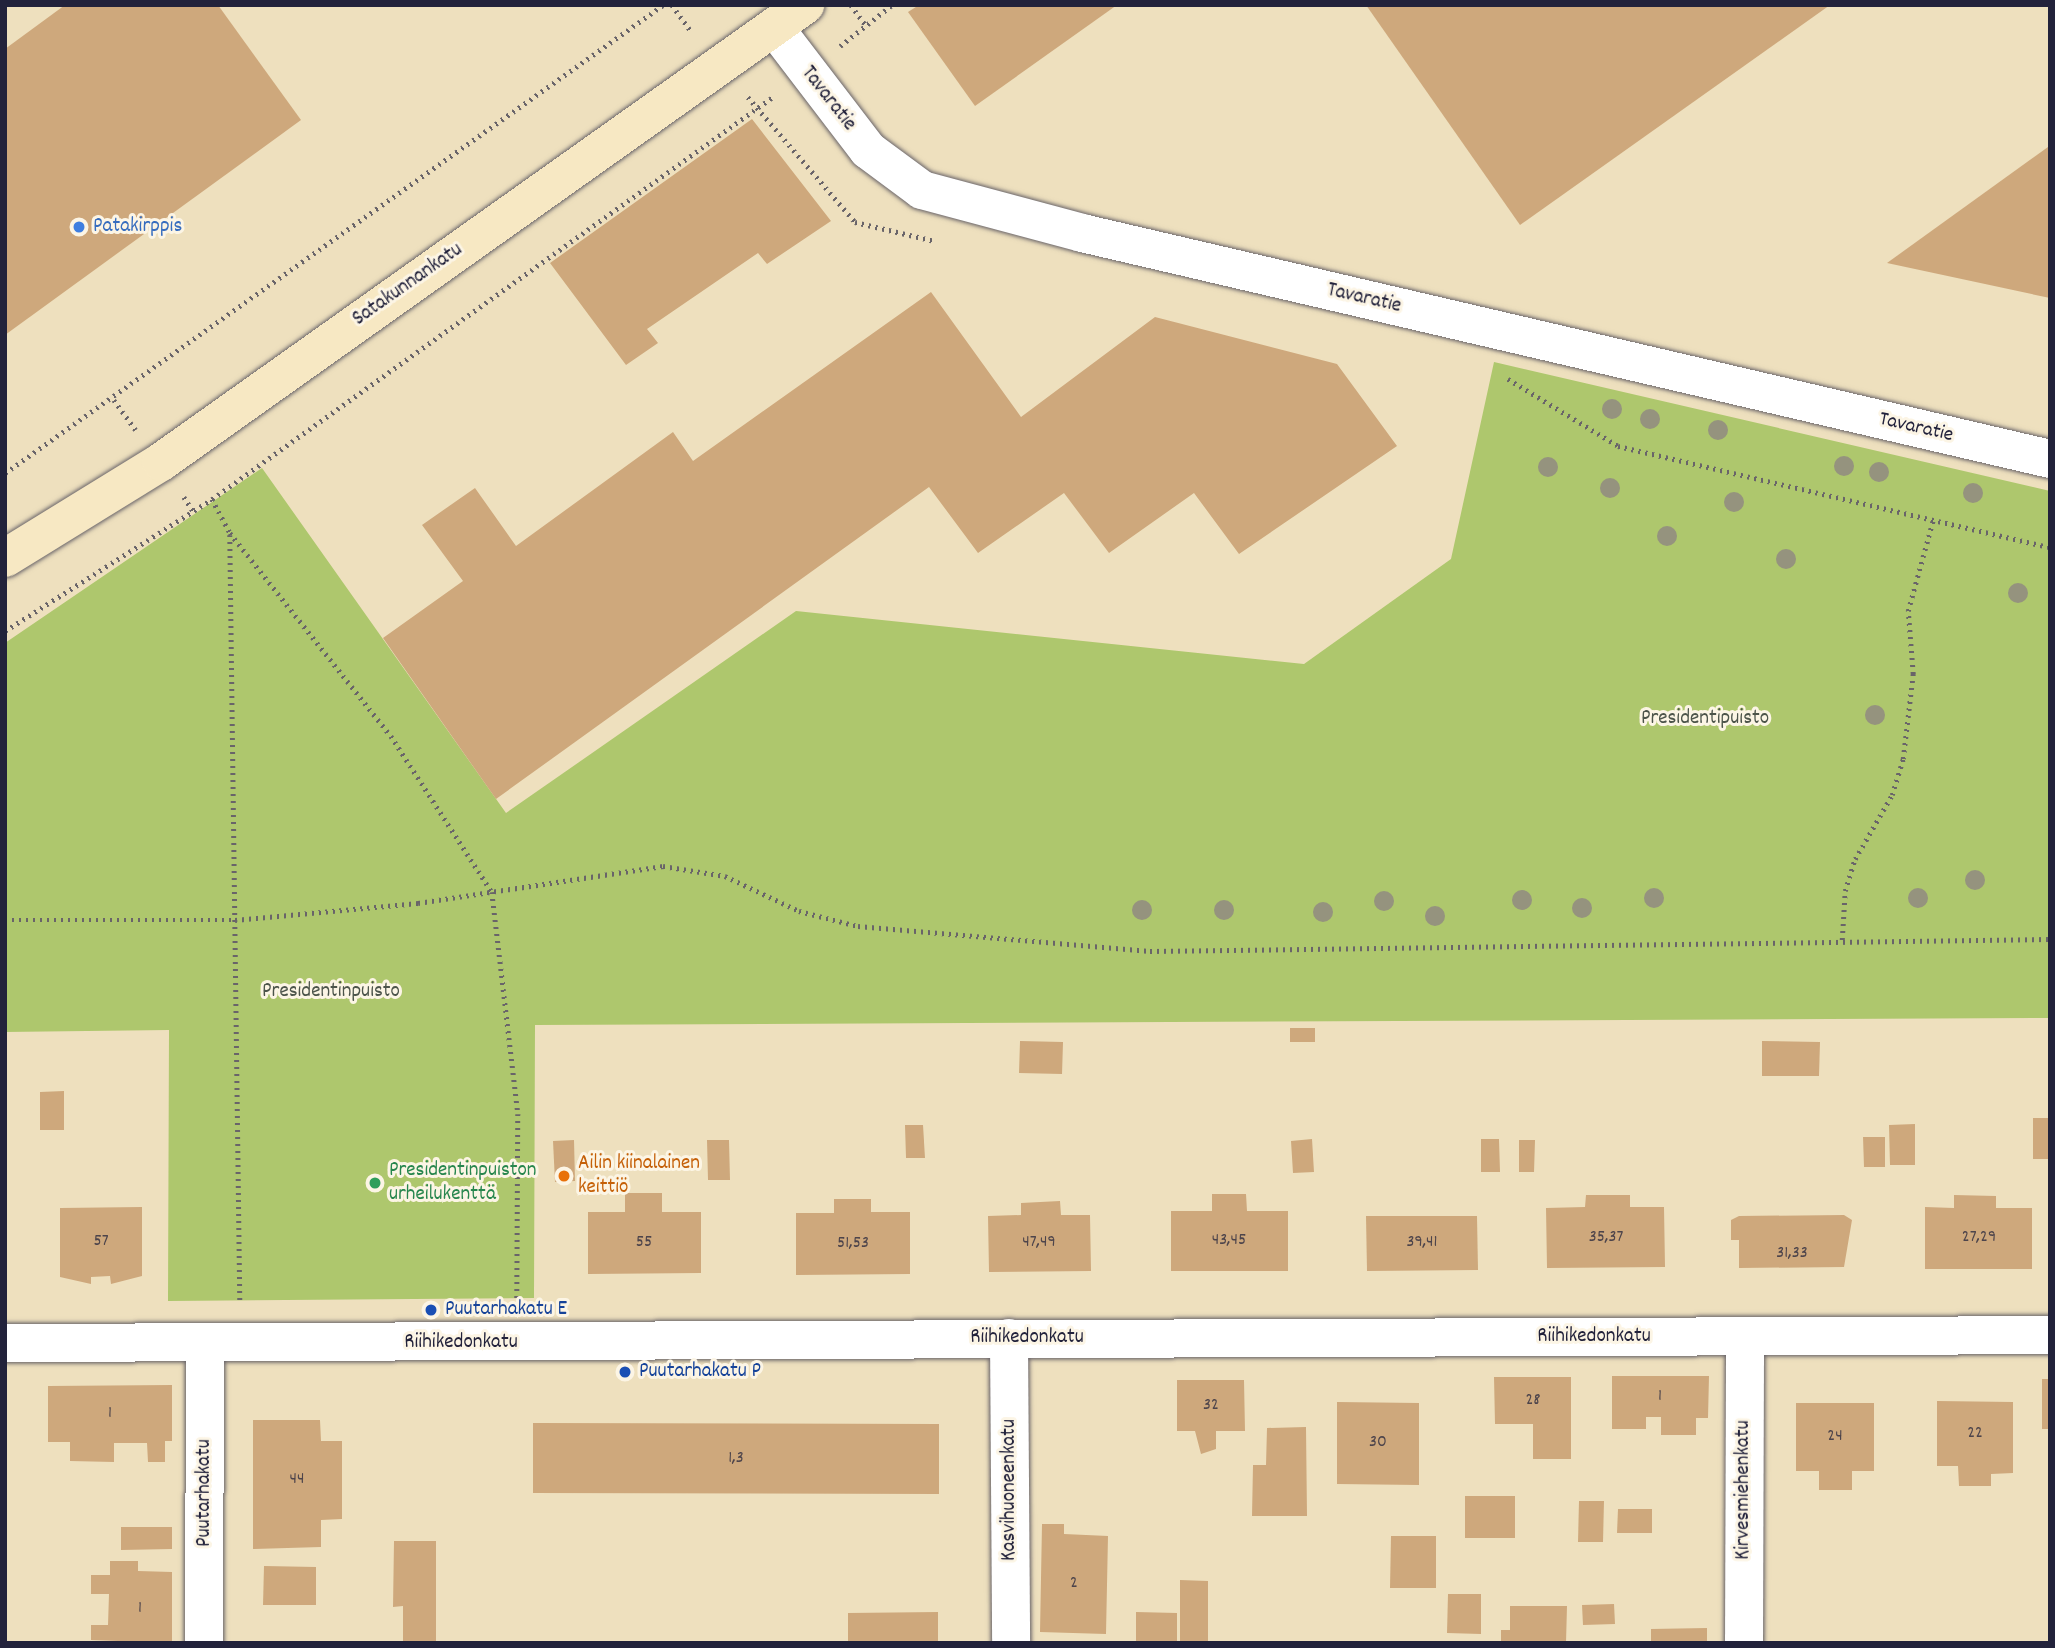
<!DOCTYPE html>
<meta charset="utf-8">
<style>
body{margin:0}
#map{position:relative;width:2055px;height:1648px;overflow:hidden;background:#eee0be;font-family:Dekko,sans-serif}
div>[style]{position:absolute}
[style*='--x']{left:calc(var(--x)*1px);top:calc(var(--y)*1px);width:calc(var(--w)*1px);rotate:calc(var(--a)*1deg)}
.green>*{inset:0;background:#aec76d}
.building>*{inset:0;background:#cea87c}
.path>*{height:4.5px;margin-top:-2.25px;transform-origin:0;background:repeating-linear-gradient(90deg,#696469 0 2px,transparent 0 7px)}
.roads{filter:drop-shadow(0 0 2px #696469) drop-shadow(0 0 2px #696469)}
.street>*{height:38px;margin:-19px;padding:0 19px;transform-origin:19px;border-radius:19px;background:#fff}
.secondary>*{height:38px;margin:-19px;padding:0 19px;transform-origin:19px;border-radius:19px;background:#f7e8c3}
.trees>*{width:20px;height:20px;margin:-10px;border-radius:50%;background:#95937e}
.dots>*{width:19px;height:19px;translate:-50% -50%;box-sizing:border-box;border:4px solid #fcf5e5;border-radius:50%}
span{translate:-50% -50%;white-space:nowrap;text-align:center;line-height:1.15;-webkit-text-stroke:6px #fcf5e5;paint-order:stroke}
.number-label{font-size:18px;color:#4d444b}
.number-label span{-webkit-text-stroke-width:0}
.street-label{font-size:21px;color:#22223b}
.shop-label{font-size:21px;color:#366cbe}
.left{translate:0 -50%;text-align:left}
.park-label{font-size:21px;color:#4c544a}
.food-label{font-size:21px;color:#c56008}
.leisure-label{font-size:21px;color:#27864d}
.transit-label{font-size:21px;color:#164399}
.frame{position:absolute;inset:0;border:7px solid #22223b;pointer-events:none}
</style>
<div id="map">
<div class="green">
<i style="clip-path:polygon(1494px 362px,2050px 491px,2050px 1018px,535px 1025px,534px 1298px,168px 1301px,169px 1030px,5px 1032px,5px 643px,262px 468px,506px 813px,796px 611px,1304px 664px,1451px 559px)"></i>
</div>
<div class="building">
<i style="clip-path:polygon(65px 5px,218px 5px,301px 120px,5px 335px,5px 49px)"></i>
<i style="clip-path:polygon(919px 5px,1117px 5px,975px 106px,908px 12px)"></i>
<i style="clip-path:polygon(1366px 5px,1830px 5px,1520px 225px)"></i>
<i style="clip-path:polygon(752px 119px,831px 221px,767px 264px,758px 253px,647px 329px,658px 343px,626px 365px,550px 263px)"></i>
<i style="clip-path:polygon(2048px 147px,2050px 298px,1887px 263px)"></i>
<i style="clip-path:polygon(931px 292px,1021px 417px,1155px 317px,1337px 364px,1397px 446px,1239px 554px,1194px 493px,1109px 553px,1064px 493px,978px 553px,929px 487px,496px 799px,383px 638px,463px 581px,422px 525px,475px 488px,516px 546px,673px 432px,693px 461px)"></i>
<i style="clip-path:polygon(1290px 1028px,1315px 1028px,1315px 1042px,1290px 1042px)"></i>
<i style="clip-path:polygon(1020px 1041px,1063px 1042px,1062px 1074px,1019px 1073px)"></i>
<i style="clip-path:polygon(1762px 1041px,1820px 1042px,1819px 1076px,1762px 1076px)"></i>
<i style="clip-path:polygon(64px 1091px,64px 1130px,40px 1130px,40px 1092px)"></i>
<i style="clip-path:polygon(2033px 1118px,2050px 1118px,2050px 1159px,2033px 1159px)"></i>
<i style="clip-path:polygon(1915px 1124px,1915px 1165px,1890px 1165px,1889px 1125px)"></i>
<i style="clip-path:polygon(905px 1125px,923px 1125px,925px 1158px,906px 1158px)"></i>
<i style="clip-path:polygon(1863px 1137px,1885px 1137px,1885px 1167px,1864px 1167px)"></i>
<i style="clip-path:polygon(1312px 1139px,1314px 1172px,1293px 1173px,1291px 1141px)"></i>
<i style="clip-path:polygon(1481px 1139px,1499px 1139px,1500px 1172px,1481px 1172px)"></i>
<i style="clip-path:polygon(574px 1140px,575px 1181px,555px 1182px,553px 1141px)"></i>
<i style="clip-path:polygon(707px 1140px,729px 1140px,730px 1180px,708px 1180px)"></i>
<i style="clip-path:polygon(1519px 1140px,1535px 1140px,1534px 1172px,1519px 1172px)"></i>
<i style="clip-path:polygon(625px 1193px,662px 1193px,662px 1212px,701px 1212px,701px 1273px,588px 1274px,588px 1212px,625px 1212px)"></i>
<i style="clip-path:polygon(1212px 1194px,1246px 1194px,1247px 1211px,1288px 1211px,1288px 1271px,1171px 1271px,1171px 1211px,1212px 1211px)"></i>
<i style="clip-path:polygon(1586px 1195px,1630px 1195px,1630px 1207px,1664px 1207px,1665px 1267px,1547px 1268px,1546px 1208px,1585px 1207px)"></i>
<i style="clip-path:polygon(1954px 1195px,1996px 1196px,1996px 1208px,2032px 1208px,2032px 1269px,1925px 1269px,1925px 1207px,1954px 1208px)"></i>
<i style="clip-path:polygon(834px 1199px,871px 1199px,871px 1212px,910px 1212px,910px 1274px,796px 1275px,796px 1213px,834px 1213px)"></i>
<i style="clip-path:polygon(1060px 1201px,1061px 1215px,1090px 1215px,1091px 1271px,989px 1272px,988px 1216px,1021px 1215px,1021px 1203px)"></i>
<i style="clip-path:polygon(142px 1207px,142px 1276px,111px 1284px,110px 1276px,91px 1277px,91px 1284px,60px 1277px,60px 1208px)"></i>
<i style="clip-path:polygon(1844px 1215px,1852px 1220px,1844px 1267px,1739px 1268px,1739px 1240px,1731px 1240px,1731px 1220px,1739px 1216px)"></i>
<i style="clip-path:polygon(1366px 1216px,1477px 1216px,1478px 1270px,1367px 1271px)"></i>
<i style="clip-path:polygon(1612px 1376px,1709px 1376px,1708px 1418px,1696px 1418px,1696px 1435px,1661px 1435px,1661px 1417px,1646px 1417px,1646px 1429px,1612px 1429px)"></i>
<i style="clip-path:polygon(1494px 1377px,1571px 1377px,1571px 1459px,1533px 1459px,1533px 1424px,1495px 1424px)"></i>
<i style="clip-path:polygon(2042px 1379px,2050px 1379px,2050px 1429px,2042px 1429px)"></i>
<i style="clip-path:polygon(1177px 1380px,1244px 1380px,1245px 1431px,1216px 1431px,1216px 1449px,1201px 1454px,1195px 1431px,1177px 1431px)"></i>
<i style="clip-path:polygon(172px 1385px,172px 1441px,165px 1441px,165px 1462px,148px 1462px,147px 1443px,114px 1443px,114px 1462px,70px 1461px,70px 1442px,48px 1442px,48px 1386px)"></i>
<i style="clip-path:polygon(1937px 1401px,2013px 1402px,2013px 1473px,1991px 1474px,1991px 1486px,1959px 1486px,1958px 1466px,1937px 1466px)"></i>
<i style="clip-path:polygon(1337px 1402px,1419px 1403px,1419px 1485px,1337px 1484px)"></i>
<i style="clip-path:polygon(1796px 1403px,1874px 1403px,1874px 1471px,1852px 1471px,1852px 1490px,1819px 1490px,1819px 1471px,1796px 1471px)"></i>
<i style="clip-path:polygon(253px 1420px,320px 1420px,321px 1441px,342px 1441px,342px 1519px,321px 1520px,321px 1547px,253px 1549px)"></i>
<i style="clip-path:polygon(533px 1423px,939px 1424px,939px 1494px,533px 1493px)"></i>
<i style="clip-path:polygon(1306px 1427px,1307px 1516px,1252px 1516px,1253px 1465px,1266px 1465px,1267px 1428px)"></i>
<i style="clip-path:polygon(1465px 1496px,1515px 1496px,1515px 1538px,1465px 1538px)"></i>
<i style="clip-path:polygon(1579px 1501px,1604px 1501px,1603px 1542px,1578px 1542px)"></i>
<i style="clip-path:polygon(1618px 1509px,1652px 1509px,1652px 1533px,1617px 1533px)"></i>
<i style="clip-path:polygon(1042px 1524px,1064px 1524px,1064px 1534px,1108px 1536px,1106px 1634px,1040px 1632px)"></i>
<i style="clip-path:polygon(121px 1527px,172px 1527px,172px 1549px,121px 1550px)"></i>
<i style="clip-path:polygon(1391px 1536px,1436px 1536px,1436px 1588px,1390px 1588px)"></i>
<i style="clip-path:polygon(394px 1541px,436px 1541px,436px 1643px,403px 1643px,403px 1606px,393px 1607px)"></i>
<i style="clip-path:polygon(110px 1561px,138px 1561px,138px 1571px,172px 1572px,172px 1643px,91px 1640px,91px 1625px,108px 1625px,109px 1594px,91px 1594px,91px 1575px,110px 1575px)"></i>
<i style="clip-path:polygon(264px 1566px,316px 1567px,316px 1605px,263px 1605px)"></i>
<i style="clip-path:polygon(1180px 1580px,1208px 1581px,1208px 1643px,1180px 1643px)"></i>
<i style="clip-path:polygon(1448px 1594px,1481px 1594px,1481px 1634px,1447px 1633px)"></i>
<i style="clip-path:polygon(1614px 1604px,1615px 1624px,1583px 1625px,1582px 1605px)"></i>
<i style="clip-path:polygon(1510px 1606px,1567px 1606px,1566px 1643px,1501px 1643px,1501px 1630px,1510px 1630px)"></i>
<i style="clip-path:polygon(938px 1612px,938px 1643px,848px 1643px,848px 1613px)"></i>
<i style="clip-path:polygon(1136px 1612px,1177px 1613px,1177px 1643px,1136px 1643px)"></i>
<i style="clip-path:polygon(1707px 1628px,1707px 1643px,1651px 1643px,1651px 1629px)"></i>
</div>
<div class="path">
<i style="--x:672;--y:5;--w:34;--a:54"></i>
<i style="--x:851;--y:5;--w:24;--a:54"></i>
<i style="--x:840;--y:46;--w:66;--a:-38.3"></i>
<i style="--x:748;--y:97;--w:165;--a:49.4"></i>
<i style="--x:855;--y:222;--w:82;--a:13.4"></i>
<i style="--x:1508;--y:379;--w:129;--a:31.3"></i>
<i style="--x:1618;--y:446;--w:444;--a:13.2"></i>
<i style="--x:114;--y:400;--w:37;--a:54"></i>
<i style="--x:5;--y:473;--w:807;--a:-35.42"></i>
<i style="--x:184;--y:497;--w:17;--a:57"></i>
<i style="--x:212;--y:499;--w:38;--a:62"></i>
<i style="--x:230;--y:533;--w:259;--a:51.6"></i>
<i style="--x:391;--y:736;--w:186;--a:57.1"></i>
<i style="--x:492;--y:892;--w:224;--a:83.3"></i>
<i style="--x:518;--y:1114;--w:186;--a:90.3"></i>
<i style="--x:230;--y:535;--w:765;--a:89.25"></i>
<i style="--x:5;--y:631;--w:246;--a:-32.5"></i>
<i style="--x:212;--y:499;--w:692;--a:-35.64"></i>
<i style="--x:5;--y:920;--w:230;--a:0"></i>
<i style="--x:235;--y:920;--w:184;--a:-5.3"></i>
<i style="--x:418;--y:903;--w:248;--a:-8.6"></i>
<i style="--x:663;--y:866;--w:63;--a:9.2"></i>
<i style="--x:725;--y:876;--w:82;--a:25.3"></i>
<i style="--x:799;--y:911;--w:61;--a:14.3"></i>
<i style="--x:858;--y:926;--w:293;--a:4.9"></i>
<i style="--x:1150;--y:951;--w:900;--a:-0.76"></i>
<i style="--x:1842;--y:940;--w:49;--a:-86.5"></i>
<i style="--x:1845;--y:891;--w:34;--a:-73"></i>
<i style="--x:1855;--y:859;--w:74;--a:-60"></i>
<i style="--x:1892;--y:795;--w:38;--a:-73"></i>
<i style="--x:1903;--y:759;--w:86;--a:-83.3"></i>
<i style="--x:1913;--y:674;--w:63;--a:-94.5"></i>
<i style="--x:1908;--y:611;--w:94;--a:-74.6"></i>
</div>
<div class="roads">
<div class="street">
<i style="--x:774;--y:27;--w:155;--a:52.6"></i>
<i style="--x:868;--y:150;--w:67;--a:36.5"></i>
<i style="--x:922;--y:190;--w:166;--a:15"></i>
<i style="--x:1082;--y:233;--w:994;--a:13.14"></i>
<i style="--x:1009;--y:1338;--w:305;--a:89.6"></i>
<i style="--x:5;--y:1343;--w:2045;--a:-0.22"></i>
<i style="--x:204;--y:1643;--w:301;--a:-89.8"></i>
<i style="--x:1744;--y:1643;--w:307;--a:-89.8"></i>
</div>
<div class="secondary">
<i style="--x:5;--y:558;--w:183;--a:-31.6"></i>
<i style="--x:161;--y:462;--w:790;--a:-35.36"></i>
</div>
</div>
<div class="trees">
<i style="left:1612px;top:409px"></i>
<i style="left:1650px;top:419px"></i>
<i style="left:1718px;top:430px"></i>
<i style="left:1844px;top:466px"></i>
<i style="left:1548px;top:467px"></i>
<i style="left:1879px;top:472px"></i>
<i style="left:1610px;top:488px"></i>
<i style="left:1973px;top:493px"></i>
<i style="left:1734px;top:502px"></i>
<i style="left:1667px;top:536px"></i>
<i style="left:1786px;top:559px"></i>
<i style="left:2018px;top:593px"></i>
<i style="left:1875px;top:715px"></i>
<i style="left:1975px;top:880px"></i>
<i style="left:1654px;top:898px"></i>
<i style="left:1918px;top:898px"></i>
<i style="left:1522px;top:900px"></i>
<i style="left:1384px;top:901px"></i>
<i style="left:1582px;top:908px"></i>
<i style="left:1142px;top:910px"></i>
<i style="left:1224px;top:910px"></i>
<i style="left:1323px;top:912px"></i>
<i style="left:1435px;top:916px"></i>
</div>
<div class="dots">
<i style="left:79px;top:227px;background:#3f7fe0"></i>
<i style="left:564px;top:1176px;background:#e8710a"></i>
<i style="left:375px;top:1183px;background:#2e9e5b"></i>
<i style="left:431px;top:1310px;background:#1a4fb4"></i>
<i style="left:625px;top:1372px;background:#1a4fb4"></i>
</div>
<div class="number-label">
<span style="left:1606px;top:1238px">35,37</span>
<span style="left:1979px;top:1238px">27,29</span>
<span style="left:1229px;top:1241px">43,45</span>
<span style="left:101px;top:1242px">57</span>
<span style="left:644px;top:1243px">55</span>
<span style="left:1039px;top:1243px">47,49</span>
<span style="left:1422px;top:1243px">39,41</span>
<span style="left:853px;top:1244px">51,53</span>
<span style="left:1792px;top:1254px">31,33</span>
<span style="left:1660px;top:1397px">1</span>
<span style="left:1533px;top:1401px">28</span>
<span style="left:1211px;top:1406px">32</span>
<span style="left:110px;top:1414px">1</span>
<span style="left:1975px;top:1434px">22</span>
<span style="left:1835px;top:1437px">24</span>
<span style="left:1378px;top:1443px">30</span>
<span style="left:736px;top:1459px">1,3</span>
<span style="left:297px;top:1480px">44</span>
<span style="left:1074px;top:1584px">2</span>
<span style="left:140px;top:1609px">1</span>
</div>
<div class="street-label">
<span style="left:828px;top:99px;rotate:52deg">Tavaratie</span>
<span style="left:408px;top:285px;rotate:-35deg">Satakunnankatu</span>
<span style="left:1364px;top:299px;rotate:13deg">Tavaratie</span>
<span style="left:1916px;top:428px;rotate:13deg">Tavaratie</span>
<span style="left:1594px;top:1337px">Riihikedonkatu</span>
<span style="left:1027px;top:1338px">Riihikedonkatu</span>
<span style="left:461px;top:1343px">Riihikedonkatu</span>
<span style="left:1010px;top:1490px;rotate:-90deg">Kasvihuoneenkatu</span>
<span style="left:1744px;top:1490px;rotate:-90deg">Kirvesmiehenkatu</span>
<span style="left:205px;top:1493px;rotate:-90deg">Puutarhakatu</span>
</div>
<div class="shop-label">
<span class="left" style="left:93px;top:227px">Patakirppis</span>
</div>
<div class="park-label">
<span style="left:1705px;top:719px">Presidentipuisto</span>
<span style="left:331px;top:992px">Presidentinpuisto</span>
</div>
<div class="food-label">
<span class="left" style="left:578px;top:1176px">Ailin kiinalainen<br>keittiö</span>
</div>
<div class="leisure-label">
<span class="left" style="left:389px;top:1183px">Presidentinpuiston<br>urheilukenttä</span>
</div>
<div class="transit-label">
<span class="left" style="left:445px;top:1310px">Puutarhakatu E</span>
<span class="left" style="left:639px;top:1372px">Puutarhakatu P</span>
</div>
<div class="frame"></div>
</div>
